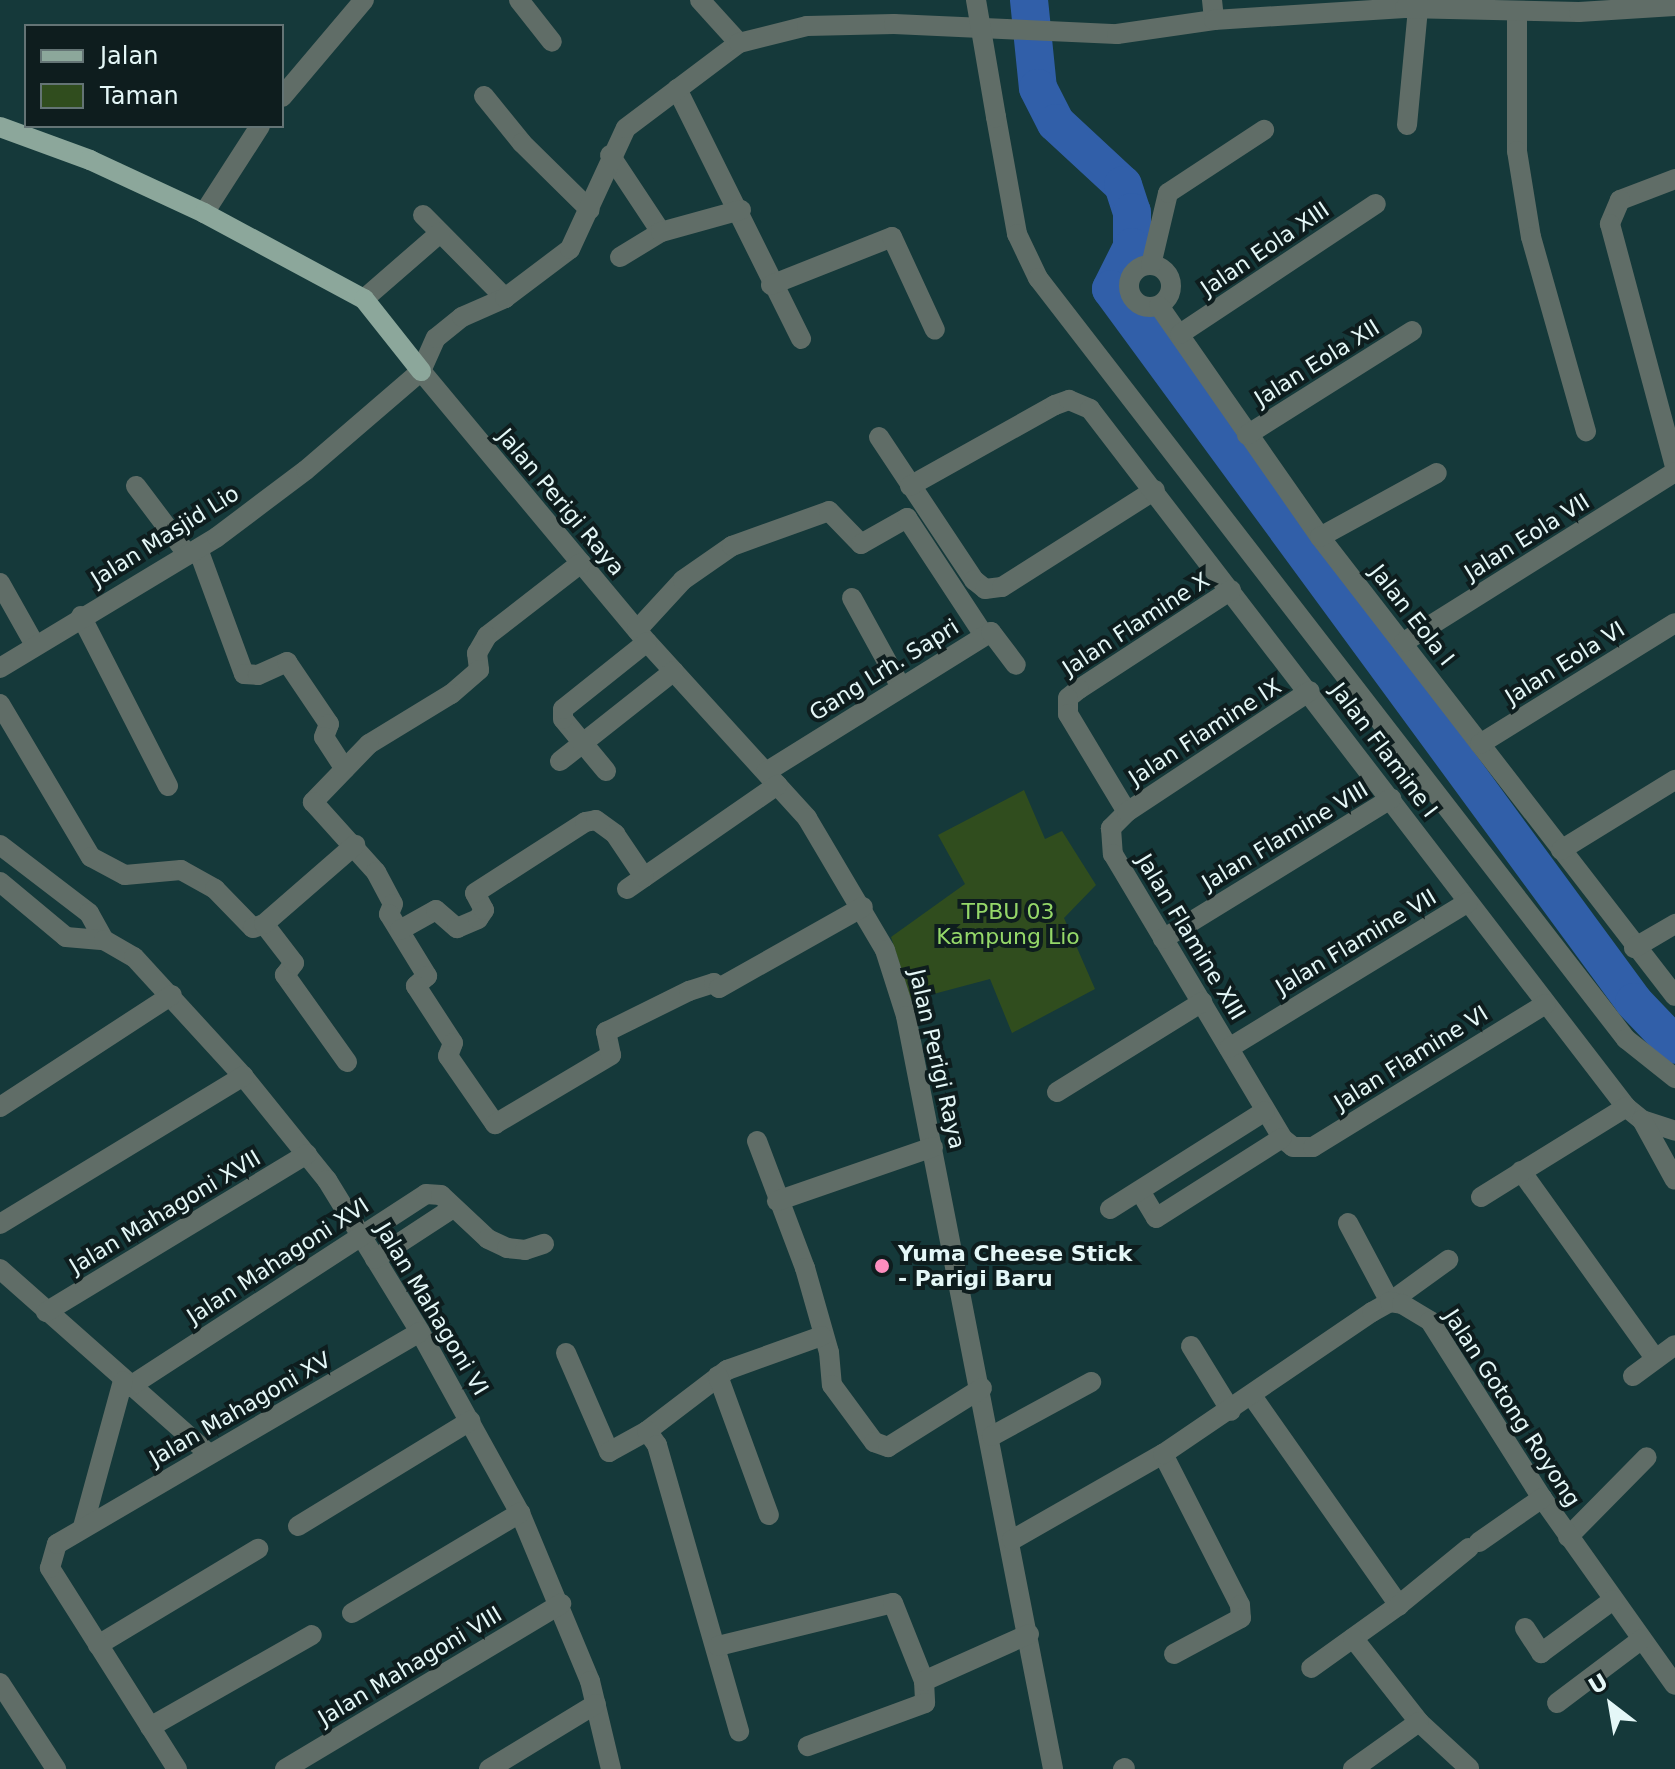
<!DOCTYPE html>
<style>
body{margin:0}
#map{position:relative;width:1675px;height:1769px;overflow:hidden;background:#15393a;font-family:"DejaVu Sans",sans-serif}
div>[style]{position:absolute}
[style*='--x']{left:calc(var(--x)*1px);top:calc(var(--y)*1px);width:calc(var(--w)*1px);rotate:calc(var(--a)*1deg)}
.green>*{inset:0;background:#304d1e}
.river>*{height:38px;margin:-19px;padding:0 19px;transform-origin:19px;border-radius:19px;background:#315fa9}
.minor>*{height:20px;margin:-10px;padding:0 10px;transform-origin:10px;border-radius:10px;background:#606d67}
.minor>.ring{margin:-10px;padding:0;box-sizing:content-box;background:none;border:20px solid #606d67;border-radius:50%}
.major>*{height:20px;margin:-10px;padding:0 10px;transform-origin:10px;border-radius:10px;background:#8ca79b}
.minor-bridge>*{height:20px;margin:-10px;padding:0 10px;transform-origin:10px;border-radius:10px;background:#606d67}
.dots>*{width:22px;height:22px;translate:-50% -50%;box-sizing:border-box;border:4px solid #0e1d1e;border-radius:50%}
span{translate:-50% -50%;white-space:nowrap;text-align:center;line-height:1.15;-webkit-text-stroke:8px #0e1d1e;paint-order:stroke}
.street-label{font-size:22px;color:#e4f7f7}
.park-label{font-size:22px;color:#95d869}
.poi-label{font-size:22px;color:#e4f7f7;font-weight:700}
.left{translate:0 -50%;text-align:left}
.legend{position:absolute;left:24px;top:24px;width:260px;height:104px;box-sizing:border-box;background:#0e1d1e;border:2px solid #647475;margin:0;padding:10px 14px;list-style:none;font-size:24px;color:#e4f7f7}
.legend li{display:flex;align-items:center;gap:16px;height:40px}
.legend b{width:40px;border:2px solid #647475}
.north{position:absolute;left:1571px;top:1665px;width:80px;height:80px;-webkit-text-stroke:6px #0e1d1e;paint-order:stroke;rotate:329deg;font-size:22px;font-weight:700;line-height:32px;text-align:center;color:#e4f7f7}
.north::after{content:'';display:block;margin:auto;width:28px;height:36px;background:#e4f7f7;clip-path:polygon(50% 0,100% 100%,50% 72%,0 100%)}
</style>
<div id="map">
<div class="green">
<i style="clip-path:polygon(1024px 790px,1045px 839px,1062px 831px,1096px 885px,1064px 918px,1095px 989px,1012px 1033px,990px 979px,911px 1000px,891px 937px,965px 884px,938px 835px)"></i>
</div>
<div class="river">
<i style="--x:1029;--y:0;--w:88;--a:84.2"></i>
<i style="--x:1038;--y:88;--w:39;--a:63"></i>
<i style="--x:1056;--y:123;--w:91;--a:42.8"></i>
<i style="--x:1123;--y:185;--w:28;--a:72"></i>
<i style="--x:1132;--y:212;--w:35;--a:90"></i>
<i style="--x:1132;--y:247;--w:47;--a:116.6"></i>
<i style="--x:1111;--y:289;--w:884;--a:53.74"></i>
<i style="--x:1634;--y:1002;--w:59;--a:46.4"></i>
</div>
<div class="minor">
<i style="--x:519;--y:0;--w:53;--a:51.8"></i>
<i style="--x:700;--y:0;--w:58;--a:47.8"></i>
<i style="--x:1212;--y:0;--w:20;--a:84"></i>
<i style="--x:1517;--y:11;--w:140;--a:90"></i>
<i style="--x:1517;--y:151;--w:87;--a:80.8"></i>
<i style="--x:1531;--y:237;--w:202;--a:74.2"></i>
<i style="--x:677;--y:89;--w:279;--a:63.6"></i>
<i style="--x:484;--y:96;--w:60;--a:51"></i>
<i style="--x:522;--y:143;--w:95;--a:44.6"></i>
<i style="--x:282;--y:97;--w:127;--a:-49.8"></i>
<i style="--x:996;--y:117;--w:119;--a:79.8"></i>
<i style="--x:1017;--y:234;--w:49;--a:64.5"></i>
<i style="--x:1038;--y:278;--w:962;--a:52.31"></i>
<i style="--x:1626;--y:1039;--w:63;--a:38.5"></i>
<i style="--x:1407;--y:125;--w:117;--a:-84.6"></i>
<i style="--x:610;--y:155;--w:92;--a:56.5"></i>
<i style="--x:661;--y:232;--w:48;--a:148.6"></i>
<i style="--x:1675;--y:179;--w:59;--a:159.1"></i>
<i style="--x:1620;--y:200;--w:26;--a:113"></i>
<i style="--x:1610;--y:224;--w:252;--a:75"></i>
<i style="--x:204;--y:213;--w:103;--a:-57.2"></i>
<i style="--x:423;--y:215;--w:117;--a:45.3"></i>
<i style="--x:661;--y:232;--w:83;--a:-15.4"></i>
<i class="ring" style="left:1129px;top:265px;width:22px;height:22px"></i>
<i style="--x:1151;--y:265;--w:74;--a:-76.7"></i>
<i style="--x:1168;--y:193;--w:115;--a:-33.3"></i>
<i style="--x:771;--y:285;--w:130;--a:-21.6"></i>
<i style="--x:892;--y:237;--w:102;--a:65.2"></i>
<i style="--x:364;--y:299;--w:101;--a:-41"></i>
<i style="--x:1159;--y:306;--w:282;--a:55.1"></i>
<i style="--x:1320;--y:537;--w:580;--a:52.28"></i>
<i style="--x:1180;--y:334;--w:235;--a:-33.6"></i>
<i style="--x:421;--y:371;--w:353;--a:50.2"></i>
<i style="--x:647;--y:642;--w:238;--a:47.7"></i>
<i style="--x:807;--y:818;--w:153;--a:59.4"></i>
<i style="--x:885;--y:950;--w:69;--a:72.3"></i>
<i style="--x:906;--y:1016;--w:767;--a:78.95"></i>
<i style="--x:1247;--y:435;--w:195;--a:-32.2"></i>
<i style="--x:879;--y:437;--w:172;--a:56.4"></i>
<i style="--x:974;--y:580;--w:14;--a:39"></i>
<i style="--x:985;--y:589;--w:17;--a:-7"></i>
<i style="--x:1002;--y:587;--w:181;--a:-32.4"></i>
<i style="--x:136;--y:486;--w:86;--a:53"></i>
<i style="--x:910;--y:486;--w:166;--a:-29.2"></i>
<i style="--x:1055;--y:405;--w:15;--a:-20"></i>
<i style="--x:1069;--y:400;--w:23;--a:23"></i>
<i style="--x:1090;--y:409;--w:880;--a:52.48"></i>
<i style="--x:1626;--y:1107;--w:21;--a:39"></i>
<i style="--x:1642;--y:1120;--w:35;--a:18"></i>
<i style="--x:1320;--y:537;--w:133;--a:-28.7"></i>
<i style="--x:198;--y:549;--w:133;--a:69.8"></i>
<i style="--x:244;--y:674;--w:14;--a:4"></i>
<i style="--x:258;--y:675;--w:32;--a:-24"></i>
<i style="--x:287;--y:662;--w:75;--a:55.9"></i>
<i style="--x:329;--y:724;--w:14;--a:111"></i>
<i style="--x:324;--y:737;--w:38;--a:57"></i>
<i style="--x:581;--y:563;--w:119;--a:142.2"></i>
<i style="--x:487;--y:636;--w:20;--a:120"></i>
<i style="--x:477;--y:653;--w:17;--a:83"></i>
<i style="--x:479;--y:670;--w:37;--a:139"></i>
<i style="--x:451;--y:694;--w:96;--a:148.6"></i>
<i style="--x:369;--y:744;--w:81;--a:134"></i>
<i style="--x:313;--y:802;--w:94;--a:48"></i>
<i style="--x:376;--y:872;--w:36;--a:62"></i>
<i style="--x:393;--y:904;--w:11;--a:112"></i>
<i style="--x:389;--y:914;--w:73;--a:58.5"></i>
<i style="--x:427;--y:976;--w:15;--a:138"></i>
<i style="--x:416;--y:986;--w:68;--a:57"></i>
<i style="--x:453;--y:1043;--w:14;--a:111"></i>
<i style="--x:448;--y:1056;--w:83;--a:55.3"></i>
<i style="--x:495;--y:1124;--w:135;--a:-30.7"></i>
<i style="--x:611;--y:1055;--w:24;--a:-102"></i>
<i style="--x:606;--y:1032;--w:93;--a:-26.3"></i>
<i style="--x:689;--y:991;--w:26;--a:-18"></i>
<i style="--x:714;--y:983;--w:7;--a:45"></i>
<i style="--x:719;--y:988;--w:165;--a:-29.4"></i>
<i style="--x:0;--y:583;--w:71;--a:60.6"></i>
<i style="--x:1231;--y:590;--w:181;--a:146.9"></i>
<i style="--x:1079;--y:689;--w:14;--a:141"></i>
<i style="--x:1068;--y:698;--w:16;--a:90"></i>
<i style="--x:1068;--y:714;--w:114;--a:59"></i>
<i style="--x:1127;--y:812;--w:23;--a:135"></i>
<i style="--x:1111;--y:828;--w:26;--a:86"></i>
<i style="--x:1113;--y:854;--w:330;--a:59.2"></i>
<i style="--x:1282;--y:1138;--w:14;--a:39"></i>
<i style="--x:1293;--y:1147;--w:20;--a:0"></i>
<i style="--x:1313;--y:1147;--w:273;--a:-31.6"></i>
<i style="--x:852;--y:598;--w:102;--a:61.2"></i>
<i style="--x:81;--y:616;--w:191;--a:62.9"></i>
<i style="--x:637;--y:630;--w:68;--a:-47.4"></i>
<i style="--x:683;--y:580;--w:60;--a:-34.8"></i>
<i style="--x:732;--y:546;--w:103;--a:-19.8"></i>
<i style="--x:829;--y:511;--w:46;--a:45.9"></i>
<i style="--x:861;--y:544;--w:53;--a:-29.5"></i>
<i style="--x:907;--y:518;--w:140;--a:56.7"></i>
<i style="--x:1404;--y:642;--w:320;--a:-32.1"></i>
<i style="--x:0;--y:668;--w:253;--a:-31.1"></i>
<i style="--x:217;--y:537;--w:111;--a:-37"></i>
<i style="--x:306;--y:470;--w:152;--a:-40.7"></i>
<i style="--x:421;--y:371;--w:36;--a:-66"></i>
<i style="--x:436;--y:338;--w:33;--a:-39"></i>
<i style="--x:462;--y:317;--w:47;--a:-23.8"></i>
<i style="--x:505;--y:298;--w:81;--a:-37"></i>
<i style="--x:570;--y:249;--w:133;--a:-65.2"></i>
<i style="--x:626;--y:128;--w:141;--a:-37"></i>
<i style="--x:739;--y:43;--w:70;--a:-14"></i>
<i style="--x:807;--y:26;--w:87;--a:-1.3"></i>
<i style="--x:894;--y:24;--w:223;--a:2.6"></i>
<i style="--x:1117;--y:34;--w:98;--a:-8.2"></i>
<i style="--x:1214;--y:20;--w:191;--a:-3.6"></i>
<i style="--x:1405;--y:8;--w:174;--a:1.3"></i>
<i style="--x:1579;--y:12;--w:96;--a:-3.6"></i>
<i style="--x:0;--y:704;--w:178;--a:59.3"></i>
<i style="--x:91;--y:857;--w:38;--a:28"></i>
<i style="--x:125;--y:875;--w:56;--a:-5.1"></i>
<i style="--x:181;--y:870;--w:39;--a:29"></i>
<i style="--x:215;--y:889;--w:54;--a:45.7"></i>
<i style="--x:253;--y:928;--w:12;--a:-20"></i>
<i style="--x:1480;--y:744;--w:229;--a:-31.8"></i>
<i style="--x:560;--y:761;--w:145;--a:-38.3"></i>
<i style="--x:606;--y:771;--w:67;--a:-129.6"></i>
<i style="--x:563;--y:719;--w:10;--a:-90"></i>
<i style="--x:563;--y:709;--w:107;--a:-38.6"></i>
<i style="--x:766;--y:772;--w:265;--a:-31.9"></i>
<i style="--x:991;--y:632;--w:41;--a:52.9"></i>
<i style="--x:1127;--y:812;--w:219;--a:-33.5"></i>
<i style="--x:0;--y:845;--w:112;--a:37.4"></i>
<i style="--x:89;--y:913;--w:31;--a:61"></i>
<i style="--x:1561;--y:850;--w:134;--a:-31.6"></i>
<i style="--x:0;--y:882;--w:86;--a:39.8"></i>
<i style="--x:66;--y:937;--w:38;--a:5"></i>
<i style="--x:104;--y:940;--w:34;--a:30"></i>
<i style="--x:134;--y:957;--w:161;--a:47.5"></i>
<i style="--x:243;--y:1076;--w:134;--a:51.1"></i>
<i style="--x:327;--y:1180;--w:178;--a:58.5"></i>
<i style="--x:420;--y:1332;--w:207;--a:61.1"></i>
<i style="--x:520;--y:1513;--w:182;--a:67.4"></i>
<i style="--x:590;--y:1681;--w:90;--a:76.6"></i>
<i style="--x:627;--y:889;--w:183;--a:-34.7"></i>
<i style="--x:400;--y:930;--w:41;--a:-29.1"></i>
<i style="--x:436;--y:910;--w:28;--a:41"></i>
<i style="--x:457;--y:928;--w:23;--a:-23"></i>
<i style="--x:478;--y:919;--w:11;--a:-56"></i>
<i style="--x:484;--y:910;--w:19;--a:-118"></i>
<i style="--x:475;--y:893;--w:131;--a:-32.8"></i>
<i style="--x:585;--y:822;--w:11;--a:-10"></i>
<i style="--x:596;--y:820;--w:24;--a:36"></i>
<i style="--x:615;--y:834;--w:52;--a:56"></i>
<i style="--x:1163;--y:939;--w:268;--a:-31.6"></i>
<i style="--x:1634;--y:948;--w:48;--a:-30.3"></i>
<i style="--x:1229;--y:1048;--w:280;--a:-31.4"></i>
<i style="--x:347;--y:1062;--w:107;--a:-125.5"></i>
<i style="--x:285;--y:975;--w:15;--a:-53"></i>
<i style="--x:294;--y:963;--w:49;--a:-127.6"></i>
<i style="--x:264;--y:924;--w:121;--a:-41"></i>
<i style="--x:1057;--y:1092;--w:171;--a:-31.8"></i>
<i style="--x:0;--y:1107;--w:205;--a:-33.1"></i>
<i style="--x:1642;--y:1120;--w:68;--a:61.2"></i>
<i style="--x:757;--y:1141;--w:136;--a:69.3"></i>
<i style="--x:805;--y:1268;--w:87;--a:74.1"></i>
<i style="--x:829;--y:1352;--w:33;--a:85"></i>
<i style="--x:832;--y:1385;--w:71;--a:53.6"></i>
<i style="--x:874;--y:1442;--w:15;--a:20"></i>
<i style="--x:888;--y:1447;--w:111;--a:-32.1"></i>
<i style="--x:1521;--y:1171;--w:230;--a:54.4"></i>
<i style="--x:1140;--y:1191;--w:31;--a:59"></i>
<i style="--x:1156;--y:1218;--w:149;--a:-32.4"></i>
<i style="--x:1481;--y:1197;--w:171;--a:-31.8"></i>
<i style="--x:777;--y:1201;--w:165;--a:-19.1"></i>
<i style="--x:1110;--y:1209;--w:183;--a:-32.3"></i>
<i style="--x:1348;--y:1223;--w:89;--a:62"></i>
<i style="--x:1390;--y:1302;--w:72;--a:-35.9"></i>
<i style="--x:0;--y:1224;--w:285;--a:-31.3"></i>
<i style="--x:375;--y:1259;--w:93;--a:-33.2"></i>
<i style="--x:0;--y:1269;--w:279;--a:41.5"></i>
<i style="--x:46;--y:1312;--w:305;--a:-31.2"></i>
<i style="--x:1191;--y:1346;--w:76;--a:58.4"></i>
<i style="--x:566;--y:1353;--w:108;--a:66.5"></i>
<i style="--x:609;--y:1452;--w:43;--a:-28.9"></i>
<i style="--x:647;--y:1431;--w:101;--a:-37.3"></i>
<i style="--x:727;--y:1370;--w:101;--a:-19.7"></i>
<i style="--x:718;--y:1376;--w:148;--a:69.9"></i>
<i style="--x:1633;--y:1376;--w:52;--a:-36.4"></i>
<i style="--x:129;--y:1387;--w:354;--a:-33"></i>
<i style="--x:426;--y:1194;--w:15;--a:4"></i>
<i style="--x:441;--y:1195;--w:64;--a:43.1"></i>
<i style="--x:488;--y:1239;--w:21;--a:25"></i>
<i style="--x:507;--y:1248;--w:18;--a:6"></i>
<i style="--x:525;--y:1250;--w:20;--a:-18"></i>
<i style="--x:1252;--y:1396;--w:256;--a:54.9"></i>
<i style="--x:1399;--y:1605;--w:108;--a:144.4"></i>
<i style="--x:647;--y:1431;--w:17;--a:54"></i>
<i style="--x:657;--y:1445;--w:298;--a:74"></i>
<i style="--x:992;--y:1436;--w:113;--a:-28.6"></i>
<i style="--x:1163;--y:1454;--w:169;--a:63"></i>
<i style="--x:1240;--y:1605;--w:13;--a:86"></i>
<i style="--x:1241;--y:1618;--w:76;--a:151.8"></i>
<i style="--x:298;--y:1526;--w:202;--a:-31.4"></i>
<i style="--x:83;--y:1527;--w:151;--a:-74.7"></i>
<i style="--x:1568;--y:1537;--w:112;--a:-45.4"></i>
<i style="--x:1012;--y:1540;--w:174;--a:-29.7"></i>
<i style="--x:1163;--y:1454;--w:253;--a:-34.2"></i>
<i style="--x:1372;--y:1312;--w:21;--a:-29"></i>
<i style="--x:1390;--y:1302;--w:12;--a:9"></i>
<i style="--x:1402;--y:1304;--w:33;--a:31"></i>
<i style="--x:1430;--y:1321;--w:209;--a:57.7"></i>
<i style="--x:1542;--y:1498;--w:229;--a:54.6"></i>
<i style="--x:1479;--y:1542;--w:77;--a:-34.9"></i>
<i style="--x:1399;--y:1605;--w:90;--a:-39.2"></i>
<i style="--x:352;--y:1613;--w:196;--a:-30.8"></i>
<i style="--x:1525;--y:1628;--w:30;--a:57"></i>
<i style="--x:1541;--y:1653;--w:89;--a:-36.4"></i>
<i style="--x:1353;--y:1638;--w:107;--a:51.8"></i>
<i style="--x:1419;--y:1722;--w:68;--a:42.6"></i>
<i style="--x:98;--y:1645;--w:187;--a:-31"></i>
<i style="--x:718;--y:1646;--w:180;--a:-13.8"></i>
<i style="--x:893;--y:1603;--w:84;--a:68.3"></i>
<i style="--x:924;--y:1681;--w:22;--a:87"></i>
<i style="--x:925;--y:1703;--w:125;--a:159.8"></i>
<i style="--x:924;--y:1681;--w:115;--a:-24.1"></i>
<i style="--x:0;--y:1683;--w:103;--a:56.9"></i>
<i style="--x:1557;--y:1703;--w:106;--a:-37"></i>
<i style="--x:150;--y:1727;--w:186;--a:-29.6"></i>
<i style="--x:177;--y:1769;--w:238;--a:-122.3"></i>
<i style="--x:50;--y:1568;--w:25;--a:-74"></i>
<i style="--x:57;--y:1544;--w:420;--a:-30.3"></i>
<i style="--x:285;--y:1769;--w:322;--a:-30.9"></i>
<i style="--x:489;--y:1769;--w:125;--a:-31.3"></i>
<i style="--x:1123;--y:1769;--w:2;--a:-27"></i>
<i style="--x:1353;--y:1769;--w:81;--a:-35.5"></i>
</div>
<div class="major">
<i style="--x:0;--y:127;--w:96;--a:20.1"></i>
<i style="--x:90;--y:160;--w:126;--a:24.9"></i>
<i style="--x:204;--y:213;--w:182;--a:28.3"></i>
<i style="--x:364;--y:299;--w:92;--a:51.6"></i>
</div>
<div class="minor-bridge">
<i style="--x:976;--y:0;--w:119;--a:80.3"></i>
</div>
<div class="dots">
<i style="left:882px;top:1266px;background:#fd8ebf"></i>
</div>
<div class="street-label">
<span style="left:1265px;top:249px;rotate:-34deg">Jalan Eola XIII</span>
<span style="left:1317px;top:363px;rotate:-32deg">Jalan Eola XII</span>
<span style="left:561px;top:502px;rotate:50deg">Jalan Perigi Raya</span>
<span style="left:165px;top:536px;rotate:-32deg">Jalan Masjid Lio</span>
<span style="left:1527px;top:537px;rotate:-32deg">Jalan Eola VII</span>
<span style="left:1412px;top:615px;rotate:52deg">Jalan Eola I</span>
<span style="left:1136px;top:624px;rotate:-33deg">Jalan Flamine X</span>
<span style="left:1565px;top:663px;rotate:-32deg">Jalan Eola VI</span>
<span style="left:884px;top:670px;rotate:-32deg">Gang Lrh. Sapri</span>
<span style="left:1205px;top:732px;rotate:-33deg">Jalan Flamine IX</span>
<span style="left:1384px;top:750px;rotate:53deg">Jalan Flamine I</span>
<span style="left:1285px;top:836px;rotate:-31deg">Jalan Flamine VIII</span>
<span style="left:1191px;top:937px;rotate:59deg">Jalan Flamine XIII</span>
<span style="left:1356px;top:942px;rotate:-31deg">Jalan Flamine VII</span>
<span style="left:1411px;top:1058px;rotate:-32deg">Jalan Flamine VI</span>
<span style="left:937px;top:1059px;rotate:77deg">Jalan Perigi Raya</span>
<span style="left:165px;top:1212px;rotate:-31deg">Jalan Mahagoni XVII</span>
<span style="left:278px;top:1261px;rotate:-33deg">Jalan Mahagoni XVI</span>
<span style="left:432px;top:1309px;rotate:59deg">Jalan Mahagoni VI</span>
<span style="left:1512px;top:1408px;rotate:57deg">Jalan Gotong Royong</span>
<span style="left:240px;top:1409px;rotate:-30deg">Jalan Mahagoni XV</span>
<span style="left:410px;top:1666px;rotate:-31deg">Jalan Mahagoni VIII</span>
</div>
<div class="park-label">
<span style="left:1008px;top:924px">TPBU 03<br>Kampung Lio</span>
</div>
<div class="poi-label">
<span class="left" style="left:898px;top:1266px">Yuma Cheese Stick<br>- Parigi Baru</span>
</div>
<ul class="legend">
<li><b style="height:10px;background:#8ca79b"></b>Jalan</li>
<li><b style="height:22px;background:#304d1e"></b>Taman</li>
</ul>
<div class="north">U</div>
</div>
